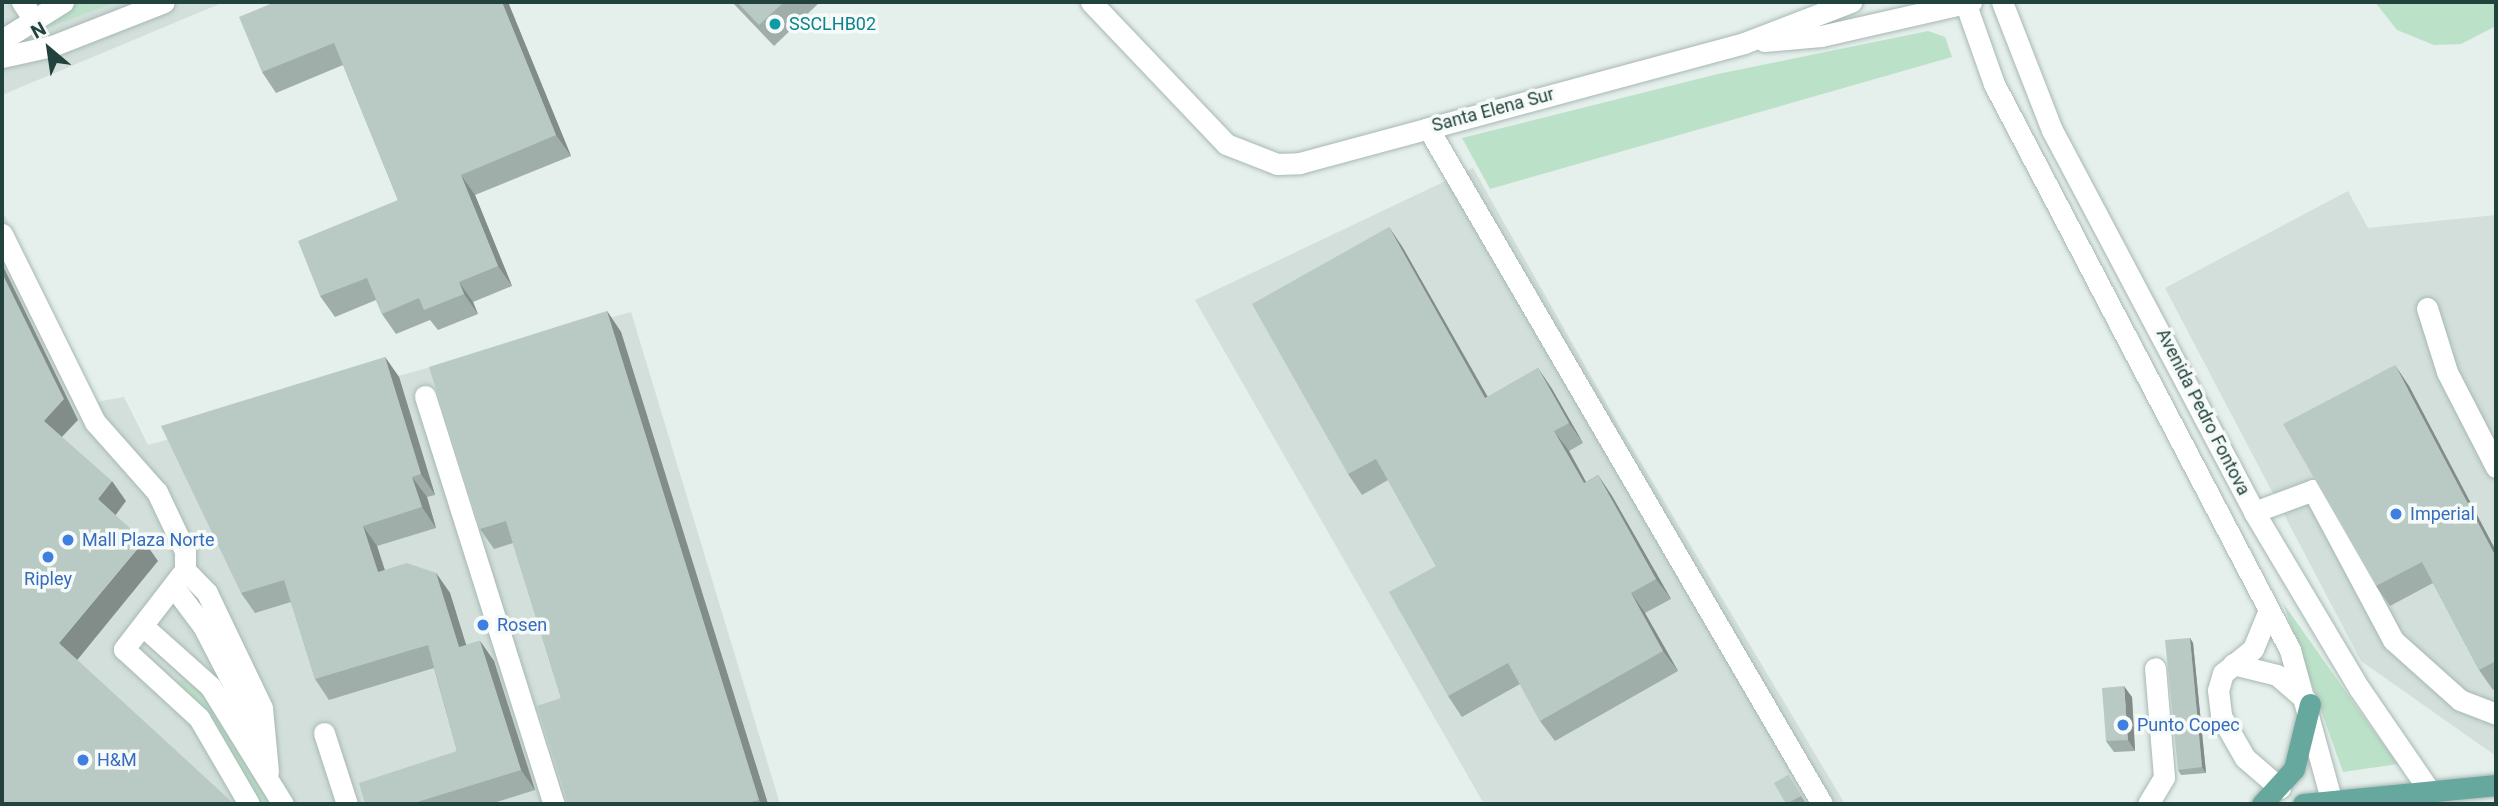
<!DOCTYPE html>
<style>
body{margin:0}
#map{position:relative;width:2498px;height:806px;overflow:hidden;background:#e5efeb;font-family:Roboto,sans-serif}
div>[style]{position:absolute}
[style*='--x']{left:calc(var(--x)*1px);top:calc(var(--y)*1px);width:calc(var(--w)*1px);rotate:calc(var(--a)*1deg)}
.built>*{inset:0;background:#d2dfda}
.green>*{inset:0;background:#bce1c9}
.roads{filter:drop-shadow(0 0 2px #a7b8b3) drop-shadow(0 0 2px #a7b8b3)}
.minor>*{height:21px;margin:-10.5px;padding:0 10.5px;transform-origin:10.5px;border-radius:10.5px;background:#fff}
.major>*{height:21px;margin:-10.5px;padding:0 10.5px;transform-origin:10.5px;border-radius:10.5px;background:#66a89d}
.wall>*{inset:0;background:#9faea9}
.shaded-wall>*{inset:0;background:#828d8a}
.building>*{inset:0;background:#b9cac5}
.dots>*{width:19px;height:19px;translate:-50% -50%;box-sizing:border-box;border:4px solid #f6fbf9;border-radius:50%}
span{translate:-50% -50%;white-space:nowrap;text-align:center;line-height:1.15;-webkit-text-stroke:7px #f6fbf9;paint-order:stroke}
.culture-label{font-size:18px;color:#0d838f}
.left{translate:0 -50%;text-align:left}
.street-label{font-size:18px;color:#22433d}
.shop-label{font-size:18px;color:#366cbe}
.frame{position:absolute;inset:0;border:4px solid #22433d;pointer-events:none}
.north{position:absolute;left:14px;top:14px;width:70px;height:70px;-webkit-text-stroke:5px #f6fbf9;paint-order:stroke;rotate:331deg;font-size:19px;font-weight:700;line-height:28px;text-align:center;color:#22433d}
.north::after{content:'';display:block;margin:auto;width:24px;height:32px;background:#22433d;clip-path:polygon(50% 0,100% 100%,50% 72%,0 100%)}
</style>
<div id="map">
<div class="built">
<i style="clip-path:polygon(2px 2px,224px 2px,2px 95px)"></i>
<i style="clip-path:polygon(1473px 168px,1618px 424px,1845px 804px,1484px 804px,1195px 300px)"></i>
<i style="clip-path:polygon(2348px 191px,2368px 228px,2496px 215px,2496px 756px,2361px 661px,2165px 288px)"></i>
<i style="clip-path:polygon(2px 210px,96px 402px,124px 397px,148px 445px,631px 312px,780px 804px,2px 804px)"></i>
</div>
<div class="green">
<i style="clip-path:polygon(76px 2px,116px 2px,34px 33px,33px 30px)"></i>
<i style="clip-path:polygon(2375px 2px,2496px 2px,2496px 26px,2461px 44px,2434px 45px,2397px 30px)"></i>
<i style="clip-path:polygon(1928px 31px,1945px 37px,1952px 57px,1490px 189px,1462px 138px,1718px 74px)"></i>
<i style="clip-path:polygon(2283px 603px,2370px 726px,2398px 764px,2343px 772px)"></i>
<i style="clip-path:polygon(185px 680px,210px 700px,276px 804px,258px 804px,210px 716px,177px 681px)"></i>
</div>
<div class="roads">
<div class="minor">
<i style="--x:22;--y:2;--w:22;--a:56"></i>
<i style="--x:1091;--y:2;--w:196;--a:46.4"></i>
<i style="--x:1226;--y:144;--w:55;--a:21.4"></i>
<i style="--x:1277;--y:164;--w:23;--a:-2"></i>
<i style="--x:1300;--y:163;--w:460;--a:-15.1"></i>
<i style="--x:1744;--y:43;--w:115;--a:-21"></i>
<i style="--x:1965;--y:2;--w:87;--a:70.5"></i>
<i style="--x:1994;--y:84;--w:639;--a:62.39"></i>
<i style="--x:2290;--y:650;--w:159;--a:74.6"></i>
<i style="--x:2002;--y:2;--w:137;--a:68.7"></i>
<i style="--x:2052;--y:130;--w:432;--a:62.1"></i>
<i style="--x:2254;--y:512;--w:205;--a:59.2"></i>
<i style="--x:2359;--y:688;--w:127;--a:55.6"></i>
<i style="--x:2;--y:40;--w:72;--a:-31.9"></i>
<i style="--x:1764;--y:41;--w:57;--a:-5"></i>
<i style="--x:1821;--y:36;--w:154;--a:-12.8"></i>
<i style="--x:2;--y:57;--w:51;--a:-12.4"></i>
<i style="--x:52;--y:46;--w:120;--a:-21.4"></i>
<i style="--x:1428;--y:128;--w:782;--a:59.76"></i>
<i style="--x:2;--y:234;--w:210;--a:63.7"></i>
<i style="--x:95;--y:422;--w:94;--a:48.5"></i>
<i style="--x:157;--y:492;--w:65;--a:64.6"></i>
<i style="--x:185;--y:551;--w:19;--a:90"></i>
<i style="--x:185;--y:570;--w:100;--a:127.7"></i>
<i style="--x:124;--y:649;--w:102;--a:42.6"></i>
<i style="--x:199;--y:718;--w:99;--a:59.8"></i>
<i style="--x:2427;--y:308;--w:67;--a:72.6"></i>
<i style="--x:2447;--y:372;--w:107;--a:62.7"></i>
<i style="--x:425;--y:396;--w:428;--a:72.5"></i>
<i style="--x:2254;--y:512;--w:63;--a:-20.4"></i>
<i style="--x:2313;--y:490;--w:170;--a:61.9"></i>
<i style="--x:2393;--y:640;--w:90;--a:41.8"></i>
<i style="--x:2460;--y:700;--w:39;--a:21"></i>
<i style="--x:185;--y:570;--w:32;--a:46"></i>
<i style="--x:207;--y:593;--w:127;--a:64.4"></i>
<i style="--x:262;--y:708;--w:64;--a:84.6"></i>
<i style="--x:179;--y:594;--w:38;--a:53"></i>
<i style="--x:202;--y:624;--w:119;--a:62.6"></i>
<i style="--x:2269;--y:610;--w:42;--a:112.3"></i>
<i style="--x:2253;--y:649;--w:38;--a:141"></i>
<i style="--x:2223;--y:673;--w:18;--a:106"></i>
<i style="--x:2218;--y:690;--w:26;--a:83"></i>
<i style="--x:2221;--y:716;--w:48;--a:60.3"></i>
<i style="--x:2245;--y:758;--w:46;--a:40.6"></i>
<i style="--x:144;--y:627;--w:89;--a:41.8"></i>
<i style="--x:210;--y:686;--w:139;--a:58.3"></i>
<i style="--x:2233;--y:664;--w:45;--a:14"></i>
<i style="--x:2277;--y:675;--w:38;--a:41"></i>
<i style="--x:324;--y:733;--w:75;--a:72.1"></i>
<i style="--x:2148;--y:804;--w:31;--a:-59"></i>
<i style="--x:2164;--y:777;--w:109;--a:-94.7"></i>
</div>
<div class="major">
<i style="--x:2262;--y:804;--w:47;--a:-47.6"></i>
<i style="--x:2294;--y:769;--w:67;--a:-76.2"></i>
<i style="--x:2303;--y:804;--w:194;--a:-5.6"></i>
</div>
</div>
<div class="wall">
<i style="clip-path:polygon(275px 2px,508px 2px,571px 156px,475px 195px,512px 286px,473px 302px,478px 314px,438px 330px,430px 320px,396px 334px,382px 314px,376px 300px,335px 317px,320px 296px,398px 200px,343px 65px,276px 93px,262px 72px)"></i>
<i style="clip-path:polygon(732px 2px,820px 2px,774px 46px)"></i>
<i style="clip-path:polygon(1389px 227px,1403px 248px,1488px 397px,1538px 368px,1552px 389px,1583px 443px,1569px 451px,1586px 482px,1598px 475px,1612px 496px,1671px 599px,1645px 613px,1678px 671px,1555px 741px,1540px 721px,1520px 684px,1462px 717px,1448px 696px,1436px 566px,1388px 480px,1362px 495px,1348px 474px)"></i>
<i style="clip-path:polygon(607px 311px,621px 332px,768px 804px,568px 804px,561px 698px,513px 543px,494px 549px,480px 529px)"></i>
<i style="clip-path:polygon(385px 357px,399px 377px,435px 495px,427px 497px,436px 528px,377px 546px,385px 570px,436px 573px,450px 593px,466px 645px,480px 641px,494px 661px,535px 790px,490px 804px,365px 804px,457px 751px,434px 668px,329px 700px,315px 679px,291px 602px,255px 613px,241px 593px)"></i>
<i style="clip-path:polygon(2409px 386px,2496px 551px,2496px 689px,2493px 690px,2479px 670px,2433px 583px,2390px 606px,2376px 586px)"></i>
<i style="clip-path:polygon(2190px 638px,2193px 643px,2206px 773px,2181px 775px,2178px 770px)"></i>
<i style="clip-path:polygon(2132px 697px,2135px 751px,2114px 752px,2106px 741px)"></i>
<i style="clip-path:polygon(1788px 775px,1805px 802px,1801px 804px,1786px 804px)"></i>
</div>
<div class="shaded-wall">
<i style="clip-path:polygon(502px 2px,508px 2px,571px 156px,556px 135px)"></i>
<i style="clip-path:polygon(461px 175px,475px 195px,512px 286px,498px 266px)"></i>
<i style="clip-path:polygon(1389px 227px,1403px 248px,1500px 419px,1485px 398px)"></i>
<i style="clip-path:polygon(2px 264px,78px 420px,58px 441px,44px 421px,2px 273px)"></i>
<i style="clip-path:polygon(459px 282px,473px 302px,478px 314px,464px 294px)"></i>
<i style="clip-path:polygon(607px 311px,621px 332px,768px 804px,762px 804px,759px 800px)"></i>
<i style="clip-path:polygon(385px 357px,399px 377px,435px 495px,421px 474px)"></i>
<i style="clip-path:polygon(2395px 365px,2409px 386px,2496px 551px,2496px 557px)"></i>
<i style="clip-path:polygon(1538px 368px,1552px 389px,1583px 443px,1569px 423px)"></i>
<i style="clip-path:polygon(1554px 431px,1569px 451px,1598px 504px,1584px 483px)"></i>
<i style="clip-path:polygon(1598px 475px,1612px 496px,1671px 599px,1656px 579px)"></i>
<i style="clip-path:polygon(412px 477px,427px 497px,436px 528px,422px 507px)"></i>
<i style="clip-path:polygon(112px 481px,126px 501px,112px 520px,98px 499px)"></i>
<i style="clip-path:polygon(363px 526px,377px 546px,392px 593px,378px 572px)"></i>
<i style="clip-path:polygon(144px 541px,158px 561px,74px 664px,59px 643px)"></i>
<i style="clip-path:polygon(436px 573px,450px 593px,473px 667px,459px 647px)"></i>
<i style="clip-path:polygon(1631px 593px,1645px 613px,1678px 671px,1663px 651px)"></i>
<i style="clip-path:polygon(2190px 638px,2193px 643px,2206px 773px,2202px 767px)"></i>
<i style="clip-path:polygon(480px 641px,494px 661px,535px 790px,521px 770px)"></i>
<i style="clip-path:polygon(2124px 686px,2132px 697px,2135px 751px,2128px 740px)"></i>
</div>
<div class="building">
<i style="clip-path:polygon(275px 2px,502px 2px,556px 135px,461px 175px,498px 266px,459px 282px,464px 294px,424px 310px,419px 298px,382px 314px,367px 278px,320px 296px,298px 241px,398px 200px,334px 43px,262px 72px,239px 17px)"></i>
<i style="clip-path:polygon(737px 2px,784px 2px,759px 25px)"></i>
<i style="clip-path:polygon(1389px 227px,1485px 398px,1538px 368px,1569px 423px,1554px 431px,1584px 483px,1598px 475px,1656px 579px,1631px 593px,1663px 651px,1540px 721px,1508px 663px,1448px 696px,1389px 592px,1436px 566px,1376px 459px,1348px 474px,1252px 304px)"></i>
<i style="clip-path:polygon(2px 273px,64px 399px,44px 421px,112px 481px,98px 499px,144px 541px,59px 643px,232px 802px,231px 804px,2px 804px)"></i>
<i style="clip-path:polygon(607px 311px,759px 800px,744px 804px,568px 804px,537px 706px,561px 698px,506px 521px,480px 529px,429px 367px)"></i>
<i style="clip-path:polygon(385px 357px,421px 474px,412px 477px,422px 507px,363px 526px,378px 572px,407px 563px,436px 573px,459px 647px,480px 641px,521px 770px,411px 804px,365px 804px,359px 783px,457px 751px,428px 645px,315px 679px,284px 580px,241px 593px,161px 426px)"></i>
<i style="clip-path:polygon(2395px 365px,2496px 557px,2496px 661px,2479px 670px,2422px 562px,2376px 586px,2283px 424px)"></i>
<i style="clip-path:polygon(2190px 638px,2202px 767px,2178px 770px,2165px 640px)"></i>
<i style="clip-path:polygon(2124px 686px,2128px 740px,2106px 741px,2102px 688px)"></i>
<i style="clip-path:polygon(1788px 775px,1801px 796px,1786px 804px,1774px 783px)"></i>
</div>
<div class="dots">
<i style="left:775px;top:24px;background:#0f9aa8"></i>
<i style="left:2396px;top:514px;background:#3f7fe0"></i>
<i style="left:68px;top:540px;background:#3f7fe0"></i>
<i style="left:48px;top:557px;background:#3f7fe0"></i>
<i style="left:483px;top:625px;background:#3f7fe0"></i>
<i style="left:2123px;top:725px;background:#3f7fe0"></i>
<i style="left:83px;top:760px;background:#3f7fe0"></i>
</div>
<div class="culture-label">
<span class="left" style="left:789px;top:24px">SSCLHB02</span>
</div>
<div class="street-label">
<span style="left:1493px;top:110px;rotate:-15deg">Santa Elena Sur</span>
<span style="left:2203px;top:412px;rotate:63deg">Avenida Pedro Fontova</span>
</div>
<div class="shop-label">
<span class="left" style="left:2410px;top:514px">Imperial</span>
<span class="left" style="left:82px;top:540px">Mall Plaza Norte</span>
<span style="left:48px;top:579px">Ripley</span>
<span class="left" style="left:497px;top:625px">Rosen</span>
<span class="left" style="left:2137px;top:725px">Punto Copec</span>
<span class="left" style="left:97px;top:760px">H&amp;M</span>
</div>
<div class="frame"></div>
<div class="north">N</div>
</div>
